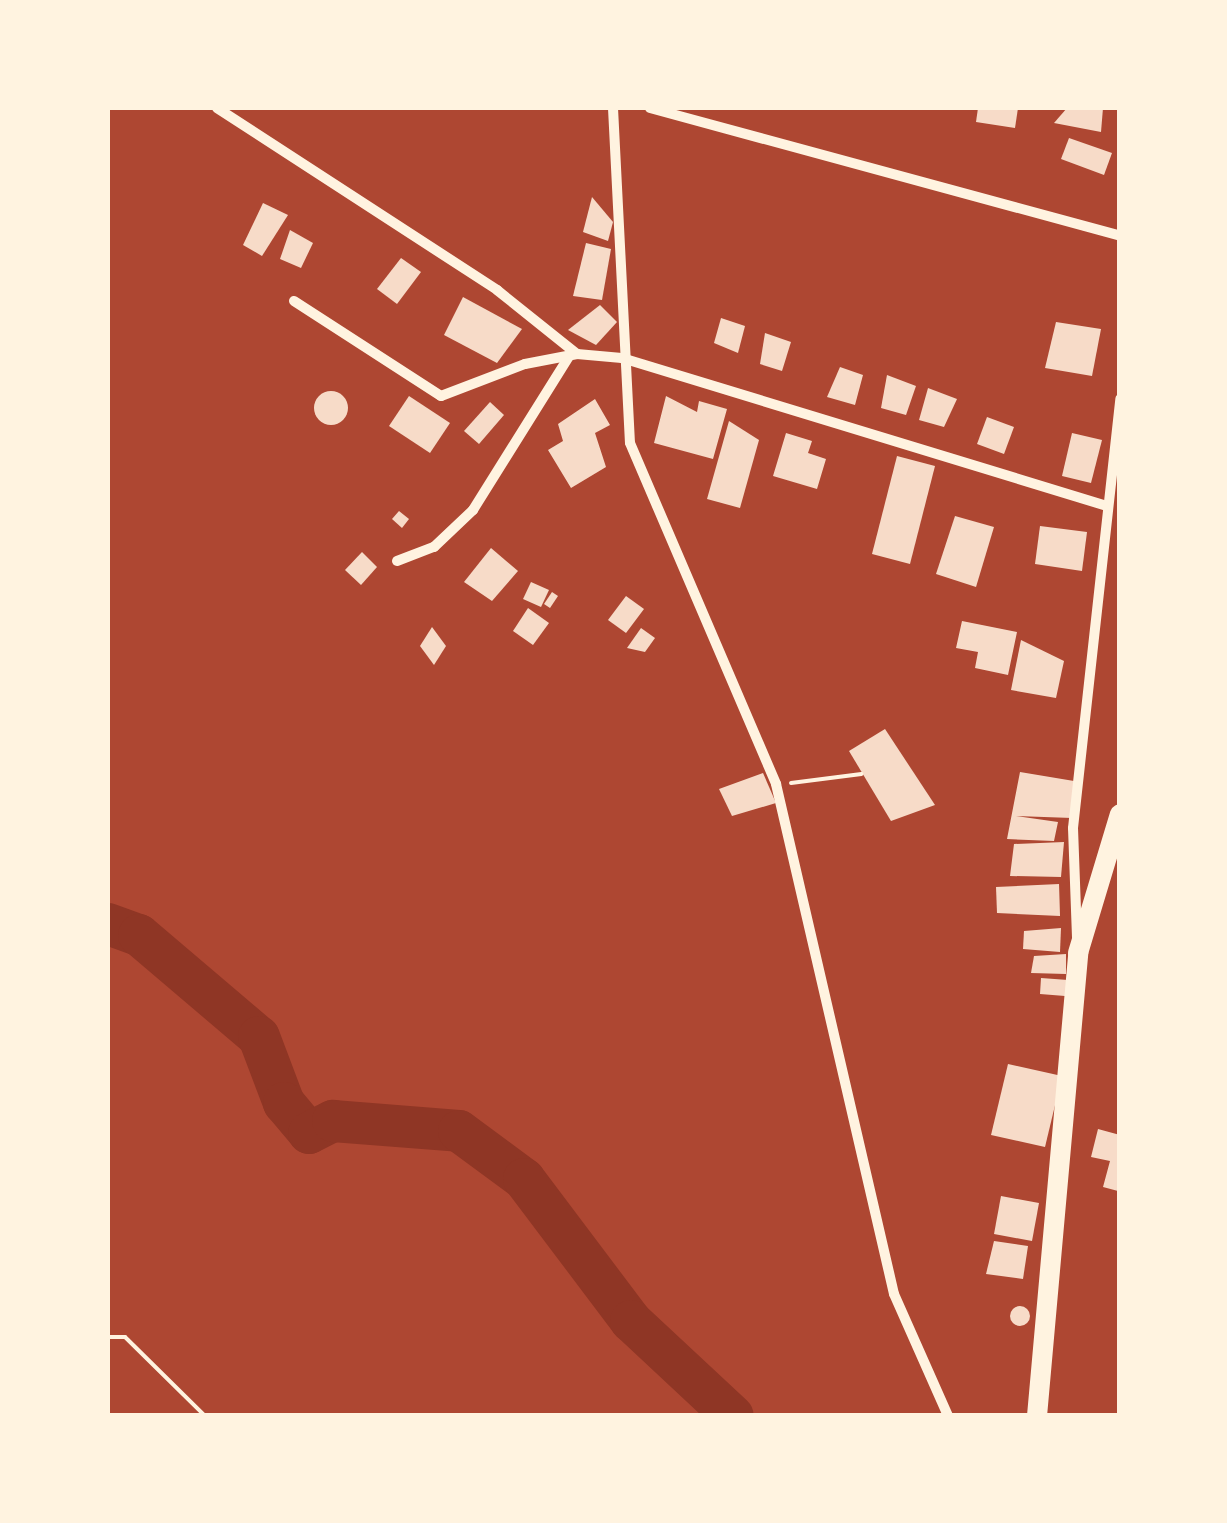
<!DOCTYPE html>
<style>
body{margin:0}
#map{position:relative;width:1227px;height:1523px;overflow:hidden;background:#c8553d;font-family:"Golos Text",sans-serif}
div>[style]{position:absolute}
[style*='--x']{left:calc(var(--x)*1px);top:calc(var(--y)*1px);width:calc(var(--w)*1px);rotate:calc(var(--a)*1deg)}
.green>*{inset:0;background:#ae4732}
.river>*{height:42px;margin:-21px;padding:0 21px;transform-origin:21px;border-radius:21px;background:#8f3625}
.building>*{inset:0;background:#f7dbc8}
.round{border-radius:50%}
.path>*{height:4px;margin:-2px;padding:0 2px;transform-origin:2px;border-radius:2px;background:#fff3e0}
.minor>*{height:10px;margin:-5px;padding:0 5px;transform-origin:5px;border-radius:5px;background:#fff3e0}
.secondary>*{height:20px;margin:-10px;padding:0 10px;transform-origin:10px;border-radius:10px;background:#fff3e0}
span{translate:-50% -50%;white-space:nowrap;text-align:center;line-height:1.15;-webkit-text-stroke:10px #fff3e0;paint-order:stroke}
.frame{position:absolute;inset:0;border:110px solid #fff3e0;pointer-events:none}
</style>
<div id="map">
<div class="green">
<i style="clip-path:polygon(108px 108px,1119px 108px,1119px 1415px,108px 1415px)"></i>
</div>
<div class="river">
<i style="--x:108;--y:924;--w:33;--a:20"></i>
<i style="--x:139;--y:935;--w:157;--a:40.4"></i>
<i style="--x:259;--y:1037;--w:71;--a:69.3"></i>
<i style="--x:284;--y:1103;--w:39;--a:50"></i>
<i style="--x:309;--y:1133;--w:27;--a:-27"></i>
<i style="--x:333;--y:1121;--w:126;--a:4.5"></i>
<i style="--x:459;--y:1131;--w:81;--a:36.4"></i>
<i style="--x:524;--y:1179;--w:178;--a:53"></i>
<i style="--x:631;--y:1321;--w:139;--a:43"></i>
</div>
<div class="building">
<i style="clip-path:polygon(978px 108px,1018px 108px,1015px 128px,976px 122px)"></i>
<i style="clip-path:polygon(1067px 108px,1103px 108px,1101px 132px,1054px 123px)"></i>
<i style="clip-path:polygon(1069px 138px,1112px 153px,1104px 175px,1061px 159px)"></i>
<i style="clip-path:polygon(592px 197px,613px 222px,608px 241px,583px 232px)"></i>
<i style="clip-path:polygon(263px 203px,288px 215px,262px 256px,243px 245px)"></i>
<i style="clip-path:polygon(290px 230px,313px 243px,301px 268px,280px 259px)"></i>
<i style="clip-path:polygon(586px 243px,611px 249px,602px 300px,573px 296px)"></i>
<i style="clip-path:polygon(401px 258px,421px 272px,397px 304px,377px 289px)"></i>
<i style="clip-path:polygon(463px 297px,522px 329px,497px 363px,444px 335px)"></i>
<i style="clip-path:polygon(600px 305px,617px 322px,596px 345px,568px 330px)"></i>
<i style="clip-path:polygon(721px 318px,745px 326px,738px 353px,714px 343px)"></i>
<i style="clip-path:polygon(1056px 322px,1101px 329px,1092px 376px,1045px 368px)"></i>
<i style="clip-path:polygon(765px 333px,791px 342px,782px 371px,760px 364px)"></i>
<i style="clip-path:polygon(840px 367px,863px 375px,855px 405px,827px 397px)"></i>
<i style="clip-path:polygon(887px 375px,916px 386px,906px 415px,881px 408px)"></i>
<i style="clip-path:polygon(928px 388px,957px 399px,944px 427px,919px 420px)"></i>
<i class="round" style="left:314px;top:391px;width:34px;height:34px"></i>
<i style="clip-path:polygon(409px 396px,450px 423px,430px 453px,389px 426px)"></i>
<i style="clip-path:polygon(666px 396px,697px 412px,699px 401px,727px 409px,713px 459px,654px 443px)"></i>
<i style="clip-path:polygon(595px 399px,610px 425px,595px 433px,606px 467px,571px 488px,548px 450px,563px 441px,558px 424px)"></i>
<i style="clip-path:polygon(490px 402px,504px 415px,479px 444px,464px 431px)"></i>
<i style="clip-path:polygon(987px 417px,1014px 427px,1004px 454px,977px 444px)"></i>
<i style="clip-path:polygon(729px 421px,759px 440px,740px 508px,707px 499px)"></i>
<i style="clip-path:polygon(786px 433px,812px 441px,808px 453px,826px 459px,817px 489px,773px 476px)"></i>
<i style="clip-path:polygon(1072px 433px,1102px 440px,1091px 483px,1062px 476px)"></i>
<i style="clip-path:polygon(897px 456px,935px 466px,910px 564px,872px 554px)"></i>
<i style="clip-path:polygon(399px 511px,409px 519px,402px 528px,392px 519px)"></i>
<i style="clip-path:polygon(955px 516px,994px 527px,976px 587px,936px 574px)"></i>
<i style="clip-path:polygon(1040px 526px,1087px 532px,1082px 571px,1035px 564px)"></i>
<i style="clip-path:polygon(491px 548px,518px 571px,492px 601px,464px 582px)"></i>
<i style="clip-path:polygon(362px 552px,377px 567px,361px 585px,345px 570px)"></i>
<i style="clip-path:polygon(531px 582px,549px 590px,541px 607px,523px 599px)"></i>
<i style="clip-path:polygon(552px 592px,558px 596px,550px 608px,544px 604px)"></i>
<i style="clip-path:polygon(626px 596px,644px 609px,626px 633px,608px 620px)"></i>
<i style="clip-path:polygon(528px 608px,549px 623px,533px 645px,513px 631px)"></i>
<i style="clip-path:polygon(962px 621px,1017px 632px,1008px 675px,975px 668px,978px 652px,956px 648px)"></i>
<i style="clip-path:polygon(432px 627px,446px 646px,434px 665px,420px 646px)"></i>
<i style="clip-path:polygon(641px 628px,655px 638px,645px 652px,627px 648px)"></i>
<i style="clip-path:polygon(1021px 640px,1064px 661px,1056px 698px,1011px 690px)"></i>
<i style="clip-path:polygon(885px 729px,935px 805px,891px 821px,849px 751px)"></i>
<i style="clip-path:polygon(1020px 772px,1074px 781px,1072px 818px,1016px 816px,1058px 822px,1054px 841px,1007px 839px)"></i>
<i style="clip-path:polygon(763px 773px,776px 803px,732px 816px,719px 789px)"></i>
<i style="clip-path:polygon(1064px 842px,1061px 877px,1010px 876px,1014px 844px)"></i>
<i style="clip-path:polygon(1059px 884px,1060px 916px,997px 913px,996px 887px)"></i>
<i style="clip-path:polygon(1061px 928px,1060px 952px,1023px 949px,1024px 931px)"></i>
<i style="clip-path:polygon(1066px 954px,1066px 974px,1031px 973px,1034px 956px)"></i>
<i style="clip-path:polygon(1041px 978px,1068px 980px,1065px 996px,1040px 994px)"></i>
<i style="clip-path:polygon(1008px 1064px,1062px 1076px,1045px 1147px,991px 1135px)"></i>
<i style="clip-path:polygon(1098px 1129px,1120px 1135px,1118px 1191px,1103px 1187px,1110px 1161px,1091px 1157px)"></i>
<i style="clip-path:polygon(1001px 1196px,1039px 1203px,1032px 1241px,994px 1234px)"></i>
<i style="clip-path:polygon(994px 1241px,1028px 1246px,1023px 1279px,986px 1274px)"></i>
<i class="round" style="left:1010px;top:1306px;width:20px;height:20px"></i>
</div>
<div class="path">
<i style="--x:791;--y:783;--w:71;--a:-7.3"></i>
<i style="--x:108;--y:1337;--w:17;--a:0"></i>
<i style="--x:125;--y:1337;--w:112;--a:44.6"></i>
</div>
<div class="minor">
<i style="--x:217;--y:108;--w:334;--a:33"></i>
<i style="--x:497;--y:290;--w:102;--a:38.7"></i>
<i style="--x:613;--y:108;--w:335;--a:87.1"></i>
<i style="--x:630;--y:443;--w:371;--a:66.8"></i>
<i style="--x:776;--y:784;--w:523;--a:76.97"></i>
<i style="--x:894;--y:1294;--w:133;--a:66.1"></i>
<i style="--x:650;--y:108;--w:487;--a:15.2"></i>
<i style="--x:294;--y:301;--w:175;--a:32.9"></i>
<i style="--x:441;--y:396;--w:90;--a:-20.9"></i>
<i style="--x:525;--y:364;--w:53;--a:-10.9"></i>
<i style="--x:577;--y:354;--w:45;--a:5.1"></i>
<i style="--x:622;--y:358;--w:507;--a:16.97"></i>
<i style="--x:397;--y:561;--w:40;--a:-21"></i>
<i style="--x:434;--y:547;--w:54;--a:-43.5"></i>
<i style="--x:473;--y:510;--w:183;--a:-58"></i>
<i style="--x:1077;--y:937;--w:109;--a:-92.1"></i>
<i style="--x:1073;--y:828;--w:432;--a:-83.7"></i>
</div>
<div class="secondary">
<i style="--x:1037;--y:1416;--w:465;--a:-84.9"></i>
<i style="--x:1078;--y:953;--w:145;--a:-73.2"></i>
</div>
<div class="frame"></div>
</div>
